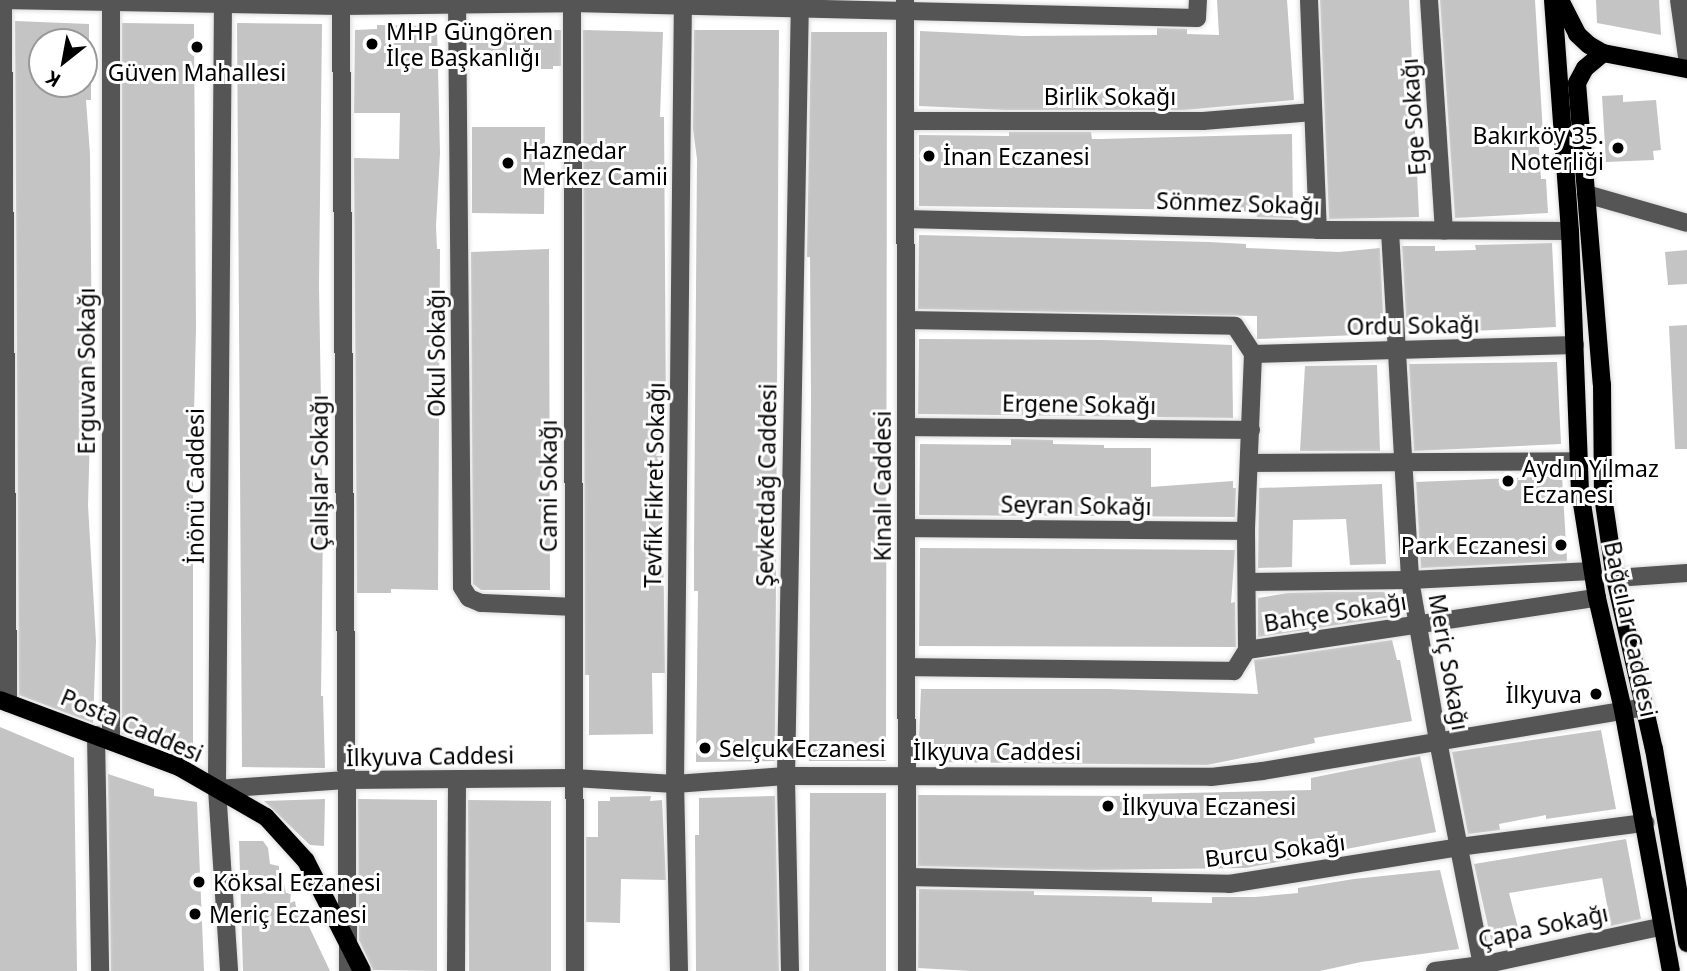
<!DOCTYPE html>
<meta charset="utf-8">
<style>
body{margin:0}
#map{position:relative;width:1687px;height:971px;overflow:hidden;background:#fff;font-family:"Noto Sans",sans-serif}
div>[style]{position:absolute}
[style*='--x']{left:calc(var(--x)*1px);top:calc(var(--y)*1px);width:calc(var(--w)*1px);rotate:calc(var(--a)*1deg)}
.building>*{inset:0;background:#c4c4c4}
.roads{filter:drop-shadow(0 0 2px #dbdbdb) drop-shadow(0 0 2px #dbdbdb)}
.minor>*{height:18px;margin:-9px;padding:0 9px;transform-origin:9px;border-radius:9px;background:#555}
.major>*{height:18px;margin:-9px;padding:0 9px;transform-origin:9px;border-radius:9px;background:#000}
.dots>*{width:19px;height:19px;translate:-50% -50%;box-sizing:border-box;border:4px solid #fff;border-radius:50%}
span{translate:-50% -50%;white-space:nowrap;text-align:center;line-height:1.15;-webkit-text-stroke:6px #fff;paint-order:stroke}
.poi-label{font-size:23px;color:#000}
.left{translate:0 -50%;text-align:left}
.right{translate:-100% -50%;text-align:right}
.street-label{font-size:23px;color:#000}
.north{position:absolute;left:28px;top:28px;width:70px;height:70px;box-sizing:border-box;background:#fff;border:2px solid #999;border-radius:50%;rotate:211deg;font-size:19px;font-weight:700;line-height:28px;text-align:center;color:#000}
.north::after{content:'';display:block;margin:auto;width:24px;height:32px;background:#000;clip-path:polygon(50% 0,100% 100%,50% 72%,0 100%)}
</style>
<div id="map">
<div class="building">
<i style="clip-path:polygon(1217px 0,1287px 0,1294px 100px,1184px 110px,1006px 110px,919px 106px,920px 31px,1022px 36px,1157px 35px,1157px 28px,1187px 29px,1187px 34px,1219px 35px)"></i>
<i style="clip-path:polygon(1320px 0,1409px 0,1419px 217px,1329px 219px)"></i>
<i style="clip-path:polygon(1440px 0,1535px 0,1543px 134px,1538px 134px,1541px 179px,1546px 179px,1548px 213px,1455px 218px)"></i>
<i style="clip-path:polygon(1596px 0,1659px 0,1661px 35px,1597px 23px)"></i>
<i style="clip-path:polygon(15px 21px,89px 24px,89px 42px,42px 42px,42px 84px,91px 84px,91px 100px,86px 100px,90px 154px,92px 362px,88px 505px,96px 641px,93px 723px,19px 695px)"></i>
<i style="clip-path:polygon(122px 23px,194px 24px,196px 328px,193px 457px,193px 762px,122px 734px)"></i>
<i style="clip-path:polygon(237px 23px,322px 24px,319px 286px,323px 521px,321px 696px,323px 696px,325px 768px,242px 767px)"></i>
<i style="clip-path:polygon(377px 25px,437px 26px,440px 153px,436px 226px,437px 249px,440px 249px,438px 590px,391px 589px,391px 593px,357px 593px,354px 158px,399px 159px,400px 113px,354px 113px,355px 30px,377px 29px)"></i>
<i style="clip-path:polygon(469px 29px,561px 30px,561px 66px,553px 66px,553px 69px,515px 69px,515px 65px,509px 64px,469px 63px)"></i>
<i style="clip-path:polygon(583px 30px,663px 32px,660px 117px,664px 117px,666px 415px,663px 415px,662px 463px,665px 673px,652px 673px,653px 734px,589px 735px,589px 675px,585px 675px)"></i>
<i style="clip-path:polygon(694px 30px,779px 30px,775px 761px,696px 762px,698px 591px,694px 591px,694px 549px,697px 159px,693px 129px)"></i>
<i style="clip-path:polygon(811px 32px,887px 32px,886px 761px,809px 761px,811px 394px,810px 257px,807px 257px,807px 252px)"></i>
<i style="clip-path:polygon(1623px 95px,1623px 102px,1656px 100px,1661px 150px,1653px 151px,1654px 160px,1606px 162px,1602px 96px)"></i>
<i style="clip-path:polygon(472px 127px,545px 127px,544px 214px,472px 213px)"></i>
<i style="clip-path:polygon(1009px 132px,1091px 132px,1092px 139px,1101px 139px,1292px 134px,1293px 218px,1257px 217px,1256px 212px,1209px 210px,919px 206px,919px 135px,1009px 136px)"></i>
<i style="clip-path:polygon(919px 235px,1209px 242px,1246px 244px,1246px 248px,1339px 252px,1380px 248px,1384px 334px,1257px 339px,1257px 316px,918px 309px)"></i>
<i style="clip-path:polygon(1552px 243px,1556px 327px,1407px 334px,1402px 246px,1435px 246px,1435px 251px,1476px 250px,1475px 245px)"></i>
<i style="clip-path:polygon(549px 249px,550px 590px,481px 590px,473px 584px,471px 252px)"></i>
<i style="clip-path:polygon(1687px 250px,1687px 284px,1668px 285px,1665px 252px)"></i>
<i style="clip-path:polygon(1687px 325px,1687px 449px,1675px 449px,1669px 326px)"></i>
<i style="clip-path:polygon(919px 339px,1104px 340px,1232px 345px,1233px 418px,918px 414px)"></i>
<i style="clip-path:polygon(1557px 362px,1561px 444px,1414px 451px,1409px 364px)"></i>
<i style="clip-path:polygon(1377px 365px,1380px 451px,1300px 451px,1305px 366px)"></i>
<i style="clip-path:polygon(1011px 439px,1053px 440px,1053px 444px,1104px 445px,1104px 448px,1151px 448px,1151px 487px,1233px 481px,1233px 488px,1236px 488px,1235px 517px,919px 515px,920px 444px,1011px 445px)"></i>
<i style="clip-path:polygon(1562px 476px,1567px 561px,1421px 568px,1416px 482px)"></i>
<i style="clip-path:polygon(1382px 484px,1386px 564px,1350px 565px,1346px 519px,1293px 520px,1292px 567px,1258px 568px,1259px 488px)"></i>
<i style="clip-path:polygon(920px 548px,1235px 550px,1231px 603px,1235px 602px,1236px 647px,919px 646px)"></i>
<i style="clip-path:polygon(1326px 592px,1389px 592px,1390px 617px,1258px 637px,1258px 598px,1288px 593px)"></i>
<i style="clip-path:polygon(1392px 640px,1397px 660px,1400px 660px,1412px 721px,1314px 738px,1315px 743px,1207px 765px,918px 762px,921px 689px,1108px 689px,1258px 694px,1254px 660px)"></i>
<i style="clip-path:polygon(0 727px,74px 758px,77px 971px,0 971px)"></i>
<i style="clip-path:polygon(1601px 730px,1616px 809px,1546px 819px,1546px 815px,1499px 824px,1500px 830px,1468px 834px,1452px 752px)"></i>
<i style="clip-path:polygon(1420px 756px,1436px 832px,1246px 868px,1089px 870px,918px 866px,918px 795px,1142px 796px,1143px 794px,1311px 790px,1311px 778px)"></i>
<i style="clip-path:polygon(108px 774px,154px 789px,154px 796px,197px 802px,204px 971px,111px 971px)"></i>
<i style="clip-path:polygon(810px 793px,886px 793px,886px 971px,809px 971px)"></i>
<i style="clip-path:polygon(651px 796px,650px 801px,662px 800px,666px 880px,621px 879px,620px 923px,586px 922px,586px 837px,598px 837px,598px 801px,610px 801px,610px 797px)"></i>
<i style="clip-path:polygon(775px 796px,779px 971px,696px 971px,695px 835px,699px 835px,699px 798px)"></i>
<i style="clip-path:polygon(325px 799px,324px 846px,310px 845px,264px 801px)"></i>
<i style="clip-path:polygon(358px 799px,437px 800px,437px 971px,373px 970px,359px 940px)"></i>
<i style="clip-path:polygon(468px 800px,551px 801px,551px 971px,469px 971px)"></i>
<i style="clip-path:polygon(1626px 839px,1641px 919px,1611px 926px,1602px 878px,1509px 893px,1521px 939px,1492px 944px,1474px 864px)"></i>
<i style="clip-path:polygon(239px 841px,263px 841px,268px 848px,270px 864px,279px 866px,279px 877px,282px 876px,286px 893px,291px 893px,290px 903px,295px 901px,296px 907px,299px 907px,301px 918px,305px 918px,330px 971px,243px 971px)"></i>
<i style="clip-path:polygon(1440px 870px,1459px 949px,1361px 962px,1320px 971px,971px 971px,918px 968px,919px 889px,1034px 891px,1034px 895px,1152px 897px,1152px 902px,1212px 903px,1212px 897px,1255px 897px,1298px 893px,1298px 888px,1354px 879px)"></i>
</div>
<div class="roads">
<div class="minor">
<i style="--x:0;--y:0;--w:341;--a:1"></i>
<i style="--x:341;--y:6;--w:231;--a:-0.7"></i>
<i style="--x:572;--y:3;--w:625;--a:1.37"></i>
<i style="--x:1197;--y:18;--w:18;--a:-87"></i>
<i style="--x:3;--y:0;--w:703;--a:89.59"></i>
<i style="--x:223;--y:0;--w:789;--a:90.44"></i>
<i style="--x:217;--y:789;--w:182;--a:86.2"></i>
<i style="--x:341;--y:0;--w:971;--a:89.59"></i>
<i style="--x:457;--y:0;--w:587;--a:89.51"></i>
<i style="--x:462;--y:587;--w:13;--a:58"></i>
<i style="--x:469;--y:598;--w:13;--a:23"></i>
<i style="--x:481;--y:603;--w:91;--a:2.5"></i>
<i style="--x:572;--y:0;--w:971;--a:89.82"></i>
<i style="--x:905;--y:0;--w:971;--a:89.88"></i>
<i style="--x:1309;--y:0;--w:230;--a:87.8"></i>
<i style="--x:1429;--y:0;--w:231;--a:86.3"></i>
<i style="--x:1679;--y:0;--w:58;--a:82"></i>
<i style="--x:905;--y:121;--w:298;--a:0"></i>
<i style="--x:1203;--y:121;--w:110;--a:-4.7"></i>
<i style="--x:1586;--y:194;--w:105;--a:16"></i>
<i style="--x:906;--y:219;--w:412;--a:1.5"></i>
<i style="--x:1318;--y:230;--w:252;--a:0.2"></i>
<i style="--x:1390;--y:231;--w:350;--a:86.7"></i>
<i style="--x:1410;--y:580;--w:163;--a:80.1"></i>
<i style="--x:1438;--y:741;--w:234;--a:78.9"></i>
<i style="--x:906;--y:320;--w:329;--a:1"></i>
<i style="--x:1235;--y:326;--w:33;--a:57"></i>
<i style="--x:1253;--y:354;--w:177;--a:92.3"></i>
<i style="--x:1246;--y:531;--w:119;--a:89.5"></i>
<i style="--x:1247;--y:650;--w:25;--a:122"></i>
<i style="--x:1234;--y:671;--w:327;--a:-179.3"></i>
<i style="--x:1253;--y:354;--w:322;--a:-1.6"></i>
<i style="--x:906;--y:427;--w:345;--a:0.5"></i>
<i style="--x:1250;--y:463;--w:329;--a:-0.3"></i>
<i style="--x:906;--y:528;--w:340;--a:0.5"></i>
<i style="--x:1615;--y:578;--w:72;--a:-4"></i>
<i style="--x:1247;--y:582;--w:163;--a:-0.7"></i>
<i style="--x:1410;--y:580;--w:182;--a:-2.8"></i>
<i style="--x:1247;--y:650;--w:354;--a:-8.5"></i>
<i style="--x:96;--y:735;--w:236;--a:89"></i>
<i style="--x:111;--y:741;--w:741;--a:-90"></i>
<i style="--x:217;--y:789;--w:129;--a:-4"></i>
<i style="--x:346;--y:780;--w:227;--a:-0.5"></i>
<i style="--x:573;--y:778;--w:102;--a:3.4"></i>
<i style="--x:675;--y:784;--w:111;--a:-4.1"></i>
<i style="--x:786;--y:776;--w:425;--a:0.1"></i>
<i style="--x:1211;--y:777;--w:52;--a:-6.6"></i>
<i style="--x:1263;--y:771;--w:387;--a:-9.5"></i>
<i style="--x:907;--y:877;--w:322;--a:1.2"></i>
<i style="--x:1229;--y:884;--w:233;--a:-9.1"></i>
<i style="--x:1459;--y:847;--w:188;--a:-7.4"></i>
<i style="--x:456;--y:971;--w:191;--a:-89.7"></i>
<i style="--x:679;--y:971;--w:187;--a:-91.2"></i>
<i style="--x:675;--y:784;--w:784;--a:-89.42"></i>
<i style="--x:790;--y:971;--w:195;--a:-91.2"></i>
<i style="--x:786;--y:776;--w:776;--a:-88.97"></i>
<i style="--x:1435;--y:971;--w:47;--a:-7.3"></i>
<i style="--x:1482;--y:965;--w:182;--a:-12.1"></i>
</div>
<div class="major">
<i style="--x:1553;--y:0;--w:232;--a:85.8"></i>
<i style="--x:1570;--y:231;--w:260;--a:87.8"></i>
<i style="--x:1580;--y:491;--w:108;--a:81"></i>
<i style="--x:1597;--y:598;--w:115;--a:76.9"></i>
<i style="--x:1623;--y:710;--w:265;--a:79.6"></i>
<i style="--x:1560;--y:0;--w:38;--a:63"></i>
<i style="--x:1577;--y:34;--w:16;--a:43"></i>
<i style="--x:1589;--y:45;--w:16;--a:30"></i>
<i style="--x:1603;--y:53;--w:86;--a:10.8"></i>
<i style="--x:1603;--y:53;--w:23;--a:140"></i>
<i style="--x:1585;--y:68;--w:17;--a:118"></i>
<i style="--x:1577;--y:83;--w:302;--a:85.3"></i>
<i style="--x:1602;--y:384;--w:112;--a:89.5"></i>
<i style="--x:1603;--y:496;--w:83;--a:81.7"></i>
<i style="--x:1615;--y:578;--w:175;--a:77.2"></i>
<i style="--x:1654;--y:749;--w:197;--a:80.3"></i>
<i style="--x:0;--y:700;--w:191;--a:20.5"></i>
<i style="--x:179;--y:767;--w:100;--a:29.9"></i>
<i style="--x:266;--y:817;--w:59;--a:47.7"></i>
<i style="--x:306;--y:861;--w:123;--a:63"></i>
</div>
</div>
<div class="dots">
<i style="left:372px;top:44px;background:#000"></i>
<i style="left:197px;top:47px;background:#000"></i>
<i style="left:1618px;top:148px;background:#000"></i>
<i style="left:929px;top:156px;background:#000"></i>
<i style="left:508px;top:163px;background:#000"></i>
<i style="left:1508px;top:481px;background:#000"></i>
<i style="left:1561px;top:545px;background:#000"></i>
<i style="left:1596px;top:694px;background:#000"></i>
<i style="left:705px;top:748px;background:#000"></i>
<i style="left:1108px;top:806px;background:#000"></i>
<i style="left:199px;top:882px;background:#000"></i>
<i style="left:195px;top:914px;background:#000"></i>
</div>
<div class="poi-label">
<span class="left" style="left:386px;top:44px">MHP Güngören<br>İlçe Başkanlığı</span>
<span style="left:197px;top:72px">Güven Mahallesi</span>
<span class="right" style="left:1604px;top:148px">Bakırköy 35.<br>Noterliği</span>
<span class="left" style="left:522px;top:163px">Haznedar<br>Merkez Camii</span>
<span class="left" style="left:943px;top:156px">İnan Eczanesi</span>
<span class="left" style="left:1522px;top:481px">Aydın Yılmaz<br>Eczanesi</span>
<span class="right" style="left:1547px;top:545px">Park Eczanesi</span>
<span class="right" style="left:1582px;top:694px">İlkyuva</span>
<span class="left" style="left:719px;top:748px">Selçuk Eczanesi</span>
<span class="left" style="left:1122px;top:806px">İlkyuva Eczanesi</span>
<span class="left" style="left:213px;top:882px">Köksal Eczanesi</span>
<span class="left" style="left:209px;top:914px">Meriç Eczanesi</span>
</div>
<div class="street-label">
<span style="left:1110px;top:96px">Birlik Sokağı</span>
<span style="left:1413px;top:117px;rotate:-94deg">Ege Sokağı</span>
<span style="left:1238px;top:203px;rotate:2deg">Sönmez Sokağı</span>
<span style="left:1413px;top:325px;rotate:-1deg">Ordu Sokağı</span>
<span style="left:436px;top:353px;rotate:-90deg">Okul Sokağı</span>
<span style="left:86px;top:371px;rotate:-90deg">Erguvan Sokağı</span>
<span style="left:1079px;top:404px;rotate:1deg">Ergene Sokağı</span>
<span style="left:319px;top:473px;rotate:-90deg">Çalışlar Sokağı</span>
<span style="left:654px;top:485px;rotate:-89deg">Tevfik Fikret Sokağı</span>
<span style="left:766px;top:485px;rotate:-89deg">Şevketdağ Caddesi</span>
<span style="left:195px;top:486px;rotate:-90deg">İnönü Caddesi</span>
<span style="left:548px;top:486px;rotate:-90deg">Cami Sokağı</span>
<span style="left:882px;top:486px;rotate:-90deg">Kınalı Caddesi</span>
<span style="left:1076px;top:505px;rotate:1deg">Seyran Sokağı</span>
<span style="left:1335px;top:612px;rotate:-9deg">Bahçe Sokağı</span>
<span style="left:1631px;top:629px;rotate:78deg">Bağcılar Caddesi</span>
<span style="left:1449px;top:662px;rotate:80deg">Meriç Sokağı</span>
<span style="left:132px;top:725px;rotate:23deg">Posta Caddesi</span>
<span style="left:997px;top:751px">İlkyuva Caddesi</span>
<span style="left:430px;top:756px;rotate:-1deg">İlkyuva Caddesi</span>
<span style="left:1275px;top:850px;rotate:-7deg">Burcu Sokağı</span>
<span style="left:1543px;top:926px;rotate:-12deg">Çapa Sokağı</span>
</div>
<div class="north">K</div>
</div>
